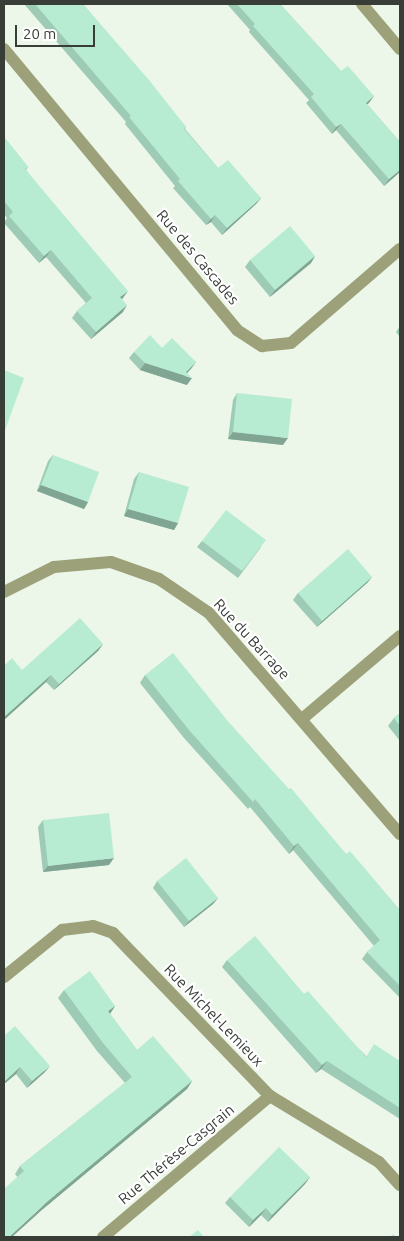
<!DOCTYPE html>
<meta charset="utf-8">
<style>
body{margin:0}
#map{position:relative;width:404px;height:1241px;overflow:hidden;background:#ecf6e9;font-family:Ubuntu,sans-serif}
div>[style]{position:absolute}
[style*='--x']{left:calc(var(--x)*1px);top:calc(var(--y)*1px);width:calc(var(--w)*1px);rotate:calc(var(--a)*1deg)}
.minor>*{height:12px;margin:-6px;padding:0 6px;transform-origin:6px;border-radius:6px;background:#9ca179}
.wall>*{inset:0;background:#9ecbb5}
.shaded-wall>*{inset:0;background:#81a593}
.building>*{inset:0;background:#b8ecd2}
span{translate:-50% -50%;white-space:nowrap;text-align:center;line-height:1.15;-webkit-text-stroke:4.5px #fff;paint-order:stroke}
.street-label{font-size:15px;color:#393d38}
.frame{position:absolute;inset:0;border:5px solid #393d38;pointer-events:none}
.scale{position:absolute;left:15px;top:25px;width:80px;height:22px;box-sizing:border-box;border:2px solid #393d38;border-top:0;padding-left:6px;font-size:15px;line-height:18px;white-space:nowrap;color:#393d38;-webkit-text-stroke:4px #fff;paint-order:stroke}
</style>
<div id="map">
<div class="minor">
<i style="--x:362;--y:4;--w:59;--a:49.8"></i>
<i style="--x:4;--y:49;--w:365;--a:50.3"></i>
<i style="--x:237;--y:330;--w:30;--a:33"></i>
<i style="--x:262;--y:346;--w:29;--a:-6"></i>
<i style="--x:291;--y:343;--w:144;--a:-40.8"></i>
<i style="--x:4;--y:592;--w:56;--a:-26.6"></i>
<i style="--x:54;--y:567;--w:57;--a:-5"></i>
<i style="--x:111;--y:562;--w:51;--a:19.5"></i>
<i style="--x:159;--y:579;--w:60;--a:34.2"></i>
<i style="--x:209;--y:613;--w:292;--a:49.2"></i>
<i style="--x:302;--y:719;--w:128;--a:-40.3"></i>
<i style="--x:4;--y:977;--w:75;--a:-39"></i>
<i style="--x:62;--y:930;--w:31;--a:-7"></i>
<i style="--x:93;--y:926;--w:21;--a:19"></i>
<i style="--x:113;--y:933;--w:226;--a:46.1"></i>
<i style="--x:270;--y:1096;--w:127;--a:31.2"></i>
<i style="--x:379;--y:1162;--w:31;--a:48"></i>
<i style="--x:103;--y:1237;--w:219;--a:-40.2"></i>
</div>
<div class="wall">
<i style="clip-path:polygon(24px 4px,83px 4px,186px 127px,185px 129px,218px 168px,261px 198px,256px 204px,222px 235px,211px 222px,206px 225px,173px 188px,175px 186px,125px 124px,126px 122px)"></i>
<i style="clip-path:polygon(227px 4px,280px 4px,341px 71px,374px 96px,367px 104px,400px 142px,400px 172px,384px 186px,336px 130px,332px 134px,306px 103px,309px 100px,249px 32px,250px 30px)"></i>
<i style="clip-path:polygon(4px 137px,28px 167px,26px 170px,123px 298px,122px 299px,123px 312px,91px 339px,72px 318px,77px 311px,86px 303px,46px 257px,39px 263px,4px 223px,7px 218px,4px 214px)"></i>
<i style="clip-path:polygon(315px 256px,311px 263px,270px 297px,245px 267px,250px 260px)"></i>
<i style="clip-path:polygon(400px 326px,400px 337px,396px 332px)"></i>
<i style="clip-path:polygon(162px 348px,196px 362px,187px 373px,187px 385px,140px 370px,129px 358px,134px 352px)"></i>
<i style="clip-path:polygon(237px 393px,283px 445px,228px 439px,233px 400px)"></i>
<i style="clip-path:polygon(53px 455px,88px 502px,84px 509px,37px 491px,48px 461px)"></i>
<i style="clip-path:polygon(139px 472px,178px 523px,174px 530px,124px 516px,134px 479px)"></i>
<i style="clip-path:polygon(202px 541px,261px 547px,238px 578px,197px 547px)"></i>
<i style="clip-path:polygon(372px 577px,367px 583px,317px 627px,293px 600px,298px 593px)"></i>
<i style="clip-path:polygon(103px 644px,98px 651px,54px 690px,46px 682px,4px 720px,4px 666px,22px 670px)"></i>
<i style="clip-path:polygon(145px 675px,231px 725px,346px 854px,400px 910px,400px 998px,362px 959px,367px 952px,374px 946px,293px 850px,289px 854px,250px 807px,248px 809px,184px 738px,140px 683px)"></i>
<i style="clip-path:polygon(400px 713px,400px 741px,388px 726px,394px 718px)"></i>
<i style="clip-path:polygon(43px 820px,109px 865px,43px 872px,38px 827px)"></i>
<i style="clip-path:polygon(157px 881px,218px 898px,213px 904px,184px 927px,153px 888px)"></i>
<i style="clip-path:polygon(227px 960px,304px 994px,366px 1056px,400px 1061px,400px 1119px,321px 1069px,316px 1073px,222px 967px)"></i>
<i style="clip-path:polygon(64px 990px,115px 1006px,110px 1014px,137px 1050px,192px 1081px,187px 1089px,43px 1209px,15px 1174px,20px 1166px,125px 1083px,97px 1051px,58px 998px)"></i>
<i style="clip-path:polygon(4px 1036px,45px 1072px,27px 1088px,16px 1074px,4px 1084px)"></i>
<i style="clip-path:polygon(310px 1177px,305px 1184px,268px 1222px,261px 1215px,249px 1227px,225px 1203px,230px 1197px)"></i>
</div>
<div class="shaded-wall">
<i style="clip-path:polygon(374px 96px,369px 103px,361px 109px,366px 103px)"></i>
<i style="clip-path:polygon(341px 124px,336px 130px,332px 134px,336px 127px)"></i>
<i style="clip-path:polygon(400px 170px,400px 172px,384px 186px,389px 179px)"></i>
<i style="clip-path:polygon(261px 198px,256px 204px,222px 235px,227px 228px)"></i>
<i style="clip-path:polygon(215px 215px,211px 222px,206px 225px,211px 219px)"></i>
<i style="clip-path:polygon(51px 250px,46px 257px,39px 263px,44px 256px)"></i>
<i style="clip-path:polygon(315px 256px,311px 263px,270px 297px,275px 290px)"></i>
<i style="clip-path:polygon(128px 291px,123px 298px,116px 304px,120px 297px)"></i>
<i style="clip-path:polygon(127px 305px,123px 312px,91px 339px,96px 332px)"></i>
<i style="clip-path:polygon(196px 362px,191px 369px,184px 376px,192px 378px,187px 385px,140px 370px,145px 363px,186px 372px)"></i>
<i style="clip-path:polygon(233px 432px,288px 438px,283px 445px,228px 439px)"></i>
<i style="clip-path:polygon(41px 485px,88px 502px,84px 509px,37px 491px)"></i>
<i style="clip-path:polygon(128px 509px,178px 523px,174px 530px,124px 516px)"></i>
<i style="clip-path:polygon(372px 577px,367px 583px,317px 627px,322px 621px)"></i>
<i style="clip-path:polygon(103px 644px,98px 651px,54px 690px,59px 684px)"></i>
<i style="clip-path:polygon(51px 675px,46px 682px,4px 720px,4px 717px)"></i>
<i style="clip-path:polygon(298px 843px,293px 850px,289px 854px,294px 846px)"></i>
<i style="clip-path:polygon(114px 858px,109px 865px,43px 872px,48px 866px)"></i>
<i style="clip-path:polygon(218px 898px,213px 904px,184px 927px,189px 921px)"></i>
<i style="clip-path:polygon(115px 1006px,110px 1014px,108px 1011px)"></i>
<i style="clip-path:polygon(327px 1061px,321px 1069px,316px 1073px,322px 1065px)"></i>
<i style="clip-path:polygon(50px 1066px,45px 1072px,27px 1088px,32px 1081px)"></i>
<i style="clip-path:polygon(20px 1067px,16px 1074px,4px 1084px,4px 1082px)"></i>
<i style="clip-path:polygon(192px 1081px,187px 1089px,43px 1209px,12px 1237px,9px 1237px,48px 1201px)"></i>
<i style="clip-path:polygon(310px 1177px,305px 1184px,268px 1222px,272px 1215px)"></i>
<i style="clip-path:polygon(266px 1208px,261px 1215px,249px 1227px,253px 1220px)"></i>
</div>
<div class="building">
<i style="clip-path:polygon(35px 4px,83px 4px,149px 80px,186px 127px,184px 129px,218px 168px,228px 160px,261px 198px,227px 228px,215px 215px,211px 219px,178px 181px,180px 179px,129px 117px,131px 116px)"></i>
<i style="clip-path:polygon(237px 4px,280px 4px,341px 71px,348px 66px,374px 96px,366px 103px,400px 142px,400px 170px,389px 179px,341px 124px,336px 127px,311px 97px,314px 94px,253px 26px,255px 24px)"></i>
<i style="clip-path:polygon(4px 137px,28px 167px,25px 169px,128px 291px,120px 297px,127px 305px,96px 332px,77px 311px,92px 298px,51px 250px,44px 256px,9px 216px,13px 212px,4px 201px)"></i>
<i style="clip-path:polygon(290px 226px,315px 256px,275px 290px,250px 260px)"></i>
<i style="clip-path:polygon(150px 335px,162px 348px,172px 338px,196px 362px,186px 372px,192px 378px,145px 363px,134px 352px)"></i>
<i style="clip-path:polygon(4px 370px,24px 378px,4px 433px)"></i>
<i style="clip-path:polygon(237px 393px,292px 399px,288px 438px,233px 432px)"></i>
<i style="clip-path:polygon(53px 455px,99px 472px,88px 502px,41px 485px)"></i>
<i style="clip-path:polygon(139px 472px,189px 487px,178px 523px,128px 509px)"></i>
<i style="clip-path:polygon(226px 510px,266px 540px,242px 571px,202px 541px)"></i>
<i style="clip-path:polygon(348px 549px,372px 577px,322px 621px,298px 593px)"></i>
<i style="clip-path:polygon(80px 618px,103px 644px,59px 684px,51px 675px,4px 717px,4px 666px,12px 658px,22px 670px)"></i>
<i style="clip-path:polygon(173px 653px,231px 725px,289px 789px,291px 788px,346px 854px,350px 851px,400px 910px,400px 986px,367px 952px,380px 940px,298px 843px,294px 846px,255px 799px,253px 802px,189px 730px,145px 675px)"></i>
<i style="clip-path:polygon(400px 713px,400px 726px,394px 718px)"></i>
<i style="clip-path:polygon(109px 813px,114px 858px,48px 866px,43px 820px)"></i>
<i style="clip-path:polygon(186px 858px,218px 898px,189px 921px,157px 881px)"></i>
<i style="clip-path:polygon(255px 936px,304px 994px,308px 991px,366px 1057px,374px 1044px,400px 1061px,400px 1108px,327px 1061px,322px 1065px,227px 960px)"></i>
<i style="clip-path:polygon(90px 971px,115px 1006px,108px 1011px,137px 1050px,153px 1036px,192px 1081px,48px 1201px,9px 1237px,4px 1237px,4px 1189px,24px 1171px,20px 1166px,132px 1077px,103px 1043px,64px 990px)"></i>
<i style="clip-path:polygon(15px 1026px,50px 1066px,32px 1081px,20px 1067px,4px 1082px,4px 1036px)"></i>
<i style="clip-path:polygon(279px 1147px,310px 1177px,272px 1215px,266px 1208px,253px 1220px,230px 1197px)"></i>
<i style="clip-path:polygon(198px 1230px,204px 1237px,189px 1237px)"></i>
<i style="clip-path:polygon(393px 1234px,396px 1237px,390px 1237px)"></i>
</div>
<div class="street-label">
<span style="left:198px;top:257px;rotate:50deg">Rue des Cascades</span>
<span style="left:252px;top:639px;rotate:47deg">Rue du Barrage</span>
<span style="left:214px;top:1015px;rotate:46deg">Rue Michel-Lemieux</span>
<span style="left:176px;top:1154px;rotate:-40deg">Rue Thérèse-Casgrain</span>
</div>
<div class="frame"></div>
<div class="scale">20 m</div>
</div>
